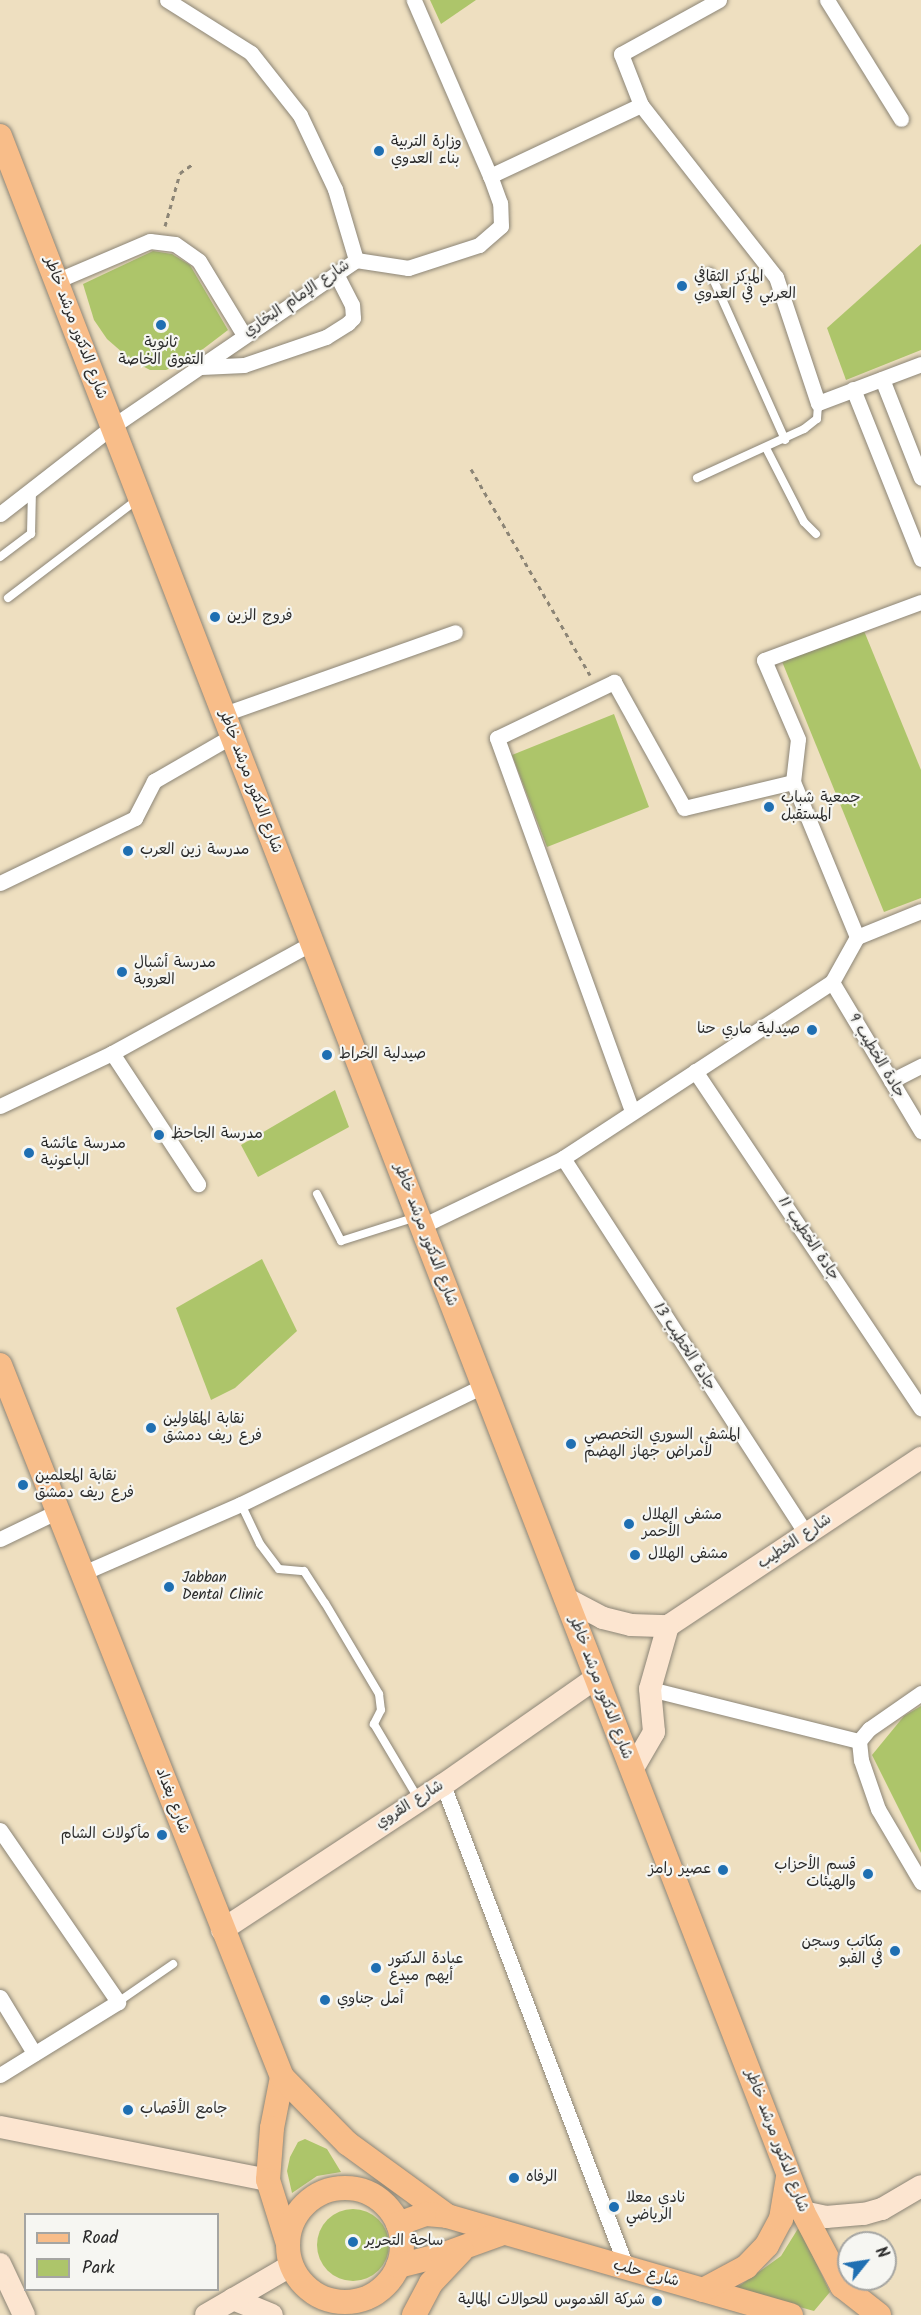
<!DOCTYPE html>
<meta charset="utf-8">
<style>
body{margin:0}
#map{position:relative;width:921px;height:2315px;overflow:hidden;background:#eedfc0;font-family:Kalam,"Playpen Sans Arabic",sans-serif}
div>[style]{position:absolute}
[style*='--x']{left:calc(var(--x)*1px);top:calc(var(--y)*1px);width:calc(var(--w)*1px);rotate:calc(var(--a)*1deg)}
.green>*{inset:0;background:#adc56a}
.round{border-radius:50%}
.path>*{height:3px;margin-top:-1.5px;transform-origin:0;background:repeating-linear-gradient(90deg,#8c8576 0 4.5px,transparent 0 9px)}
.roads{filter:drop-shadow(0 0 2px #8c8576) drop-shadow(0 0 2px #8c8576)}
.lane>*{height:8px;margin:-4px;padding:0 4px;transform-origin:4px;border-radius:4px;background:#fff}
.street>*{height:15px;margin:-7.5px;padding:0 7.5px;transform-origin:7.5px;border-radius:7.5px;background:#fff}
.secondary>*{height:22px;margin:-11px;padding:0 11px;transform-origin:11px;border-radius:11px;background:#fce5d0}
.primary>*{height:24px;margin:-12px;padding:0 12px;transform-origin:12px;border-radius:12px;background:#f8bd89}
.primary>.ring{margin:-12px;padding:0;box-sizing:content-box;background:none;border:24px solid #f8bd89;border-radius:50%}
.dots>*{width:16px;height:16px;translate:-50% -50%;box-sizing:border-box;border:3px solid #f6f6f2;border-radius:50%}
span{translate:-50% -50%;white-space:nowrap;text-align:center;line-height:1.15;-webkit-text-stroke:4.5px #f6f6f2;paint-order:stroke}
.poi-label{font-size:15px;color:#2b2b2b}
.left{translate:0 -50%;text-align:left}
.right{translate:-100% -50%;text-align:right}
.street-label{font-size:15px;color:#2b2b2b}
.legend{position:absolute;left:24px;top:2213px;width:195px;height:78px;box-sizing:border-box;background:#f6f6f2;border:2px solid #a5a5a2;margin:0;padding:8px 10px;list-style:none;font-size:18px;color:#2b2b2b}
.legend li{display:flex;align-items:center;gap:12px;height:30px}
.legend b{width:30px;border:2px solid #a5a5a2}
.north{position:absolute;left:837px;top:2231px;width:60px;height:60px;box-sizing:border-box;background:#f6f6f2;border:2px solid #a5a5a2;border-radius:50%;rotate:60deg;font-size:16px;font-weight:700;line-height:24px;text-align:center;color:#2b2b2b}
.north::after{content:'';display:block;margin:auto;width:21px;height:27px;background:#1f6fb2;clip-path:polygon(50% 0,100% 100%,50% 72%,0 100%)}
</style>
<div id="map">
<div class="green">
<i style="clip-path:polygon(430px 0,476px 0,441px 24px)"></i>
<i style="clip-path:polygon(921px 244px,921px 350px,846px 380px,827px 328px)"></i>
<i style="clip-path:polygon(153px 251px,172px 254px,190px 265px,228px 330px,186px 362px,166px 370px,150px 370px,131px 360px,107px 339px,94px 320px,83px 284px)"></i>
<i style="clip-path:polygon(862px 626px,921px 770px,921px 898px,884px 912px,781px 659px)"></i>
<i style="clip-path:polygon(614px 714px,649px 807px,547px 847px,512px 755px)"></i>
<i style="clip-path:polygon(335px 1090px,349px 1127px,258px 1177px,241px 1145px)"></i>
<i style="clip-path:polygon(262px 1259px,297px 1331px,235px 1388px,211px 1400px,176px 1308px)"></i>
<i style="clip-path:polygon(921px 1706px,921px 1853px,872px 1755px,904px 1716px)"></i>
<i style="clip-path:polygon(305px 2139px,327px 2149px,341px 2172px,317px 2176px,292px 2193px,287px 2171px,290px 2157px,298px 2142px)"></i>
<i class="round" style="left:317px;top:2209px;width:72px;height:72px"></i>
<i style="clip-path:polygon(799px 2227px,830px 2292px,814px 2311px,735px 2289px,781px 2256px)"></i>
</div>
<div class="path">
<i style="--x:165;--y:226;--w:55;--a:-74.2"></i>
<i style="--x:180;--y:173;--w:16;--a:-35"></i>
<i style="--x:471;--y:469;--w:238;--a:60"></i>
</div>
<div class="roads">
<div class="lane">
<i style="--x:710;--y:272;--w:184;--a:65.9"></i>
<i style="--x:766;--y:448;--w:83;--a:62.8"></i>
<i style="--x:804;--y:522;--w:17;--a:45"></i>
<i style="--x:697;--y:478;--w:118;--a:-24.6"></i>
<i style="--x:804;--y:429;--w:16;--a:-38"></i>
<i style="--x:817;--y:419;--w:16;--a:-86"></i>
<i style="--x:0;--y:557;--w:39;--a:-37"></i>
<i style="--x:31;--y:534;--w:44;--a:-88.7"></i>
<i style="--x:8;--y:598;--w:163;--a:-37.3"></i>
<i style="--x:317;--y:1194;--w:53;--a:62.9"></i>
<i style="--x:341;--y:1241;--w:79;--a:-17.7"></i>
<i style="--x:241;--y:1504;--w:44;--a:64.6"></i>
<i style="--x:260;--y:1544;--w:31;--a:53"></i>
<i style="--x:279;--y:1569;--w:25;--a:5"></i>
<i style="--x:304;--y:1571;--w:38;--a:57"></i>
<i style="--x:325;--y:1603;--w:106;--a:59.3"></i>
<i style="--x:379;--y:1694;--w:16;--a:83"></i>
<i style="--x:381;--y:1710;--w:16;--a:117"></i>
<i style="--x:374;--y:1724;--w:86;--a:59.3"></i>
<i style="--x:118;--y:2002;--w:67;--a:-34.6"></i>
</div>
<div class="street">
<i style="--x:167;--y:0;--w:99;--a:32.2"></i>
<i style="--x:251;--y:53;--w:79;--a:51.7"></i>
<i style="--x:300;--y:115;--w:82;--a:64.7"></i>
<i style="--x:335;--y:189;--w:74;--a:73.5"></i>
<i style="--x:719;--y:0;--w:112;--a:151.1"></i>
<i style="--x:621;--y:54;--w:55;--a:68.6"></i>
<i style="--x:641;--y:105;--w:219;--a:51.9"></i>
<i style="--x:776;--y:277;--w:133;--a:71.6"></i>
<i style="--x:818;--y:403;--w:110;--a:-20.7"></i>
<i style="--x:827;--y:0;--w:140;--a:58.1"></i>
<i style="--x:490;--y:176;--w:167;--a:-25.2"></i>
<i style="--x:356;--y:260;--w:53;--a:8.7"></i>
<i style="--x:408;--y:268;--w:75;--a:-17.9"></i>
<i style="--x:479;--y:245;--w:29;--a:-41"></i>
<i style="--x:501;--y:226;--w:23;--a:-92"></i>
<i style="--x:500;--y:203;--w:29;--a:-110"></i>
<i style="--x:490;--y:176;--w:192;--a:-113.4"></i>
<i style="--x:56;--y:281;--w:102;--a:-23.1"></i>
<i style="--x:150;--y:241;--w:25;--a:7"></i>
<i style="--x:175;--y:244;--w:29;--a:35"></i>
<i style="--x:199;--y:261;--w:87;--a:58.7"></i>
<i style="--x:201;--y:367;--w:43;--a:-2.7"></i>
<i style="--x:244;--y:365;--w:87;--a:-18.9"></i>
<i style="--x:326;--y:337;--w:26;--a:-32"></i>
<i style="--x:348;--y:323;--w:7;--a:-45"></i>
<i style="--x:353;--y:318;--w:13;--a:-94"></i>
<i style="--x:352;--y:305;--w:35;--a:-117"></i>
<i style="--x:882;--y:379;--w:106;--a:68.5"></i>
<i style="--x:853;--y:389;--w:183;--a:68.2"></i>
<i style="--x:0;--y:514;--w:143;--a:-37.9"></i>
<i style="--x:113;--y:426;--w:294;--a:-34.3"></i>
<i style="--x:224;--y:714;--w:245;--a:-19.5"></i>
<i style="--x:0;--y:883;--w:150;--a:-25.7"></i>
<i style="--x:135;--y:818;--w:42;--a:-62.8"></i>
<i style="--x:154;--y:781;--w:90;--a:-30"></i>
<i style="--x:857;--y:937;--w:168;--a:-112.4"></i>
<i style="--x:793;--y:782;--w:43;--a:-83.4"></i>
<i style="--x:798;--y:739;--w:86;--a:-113.3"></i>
<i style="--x:764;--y:660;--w:167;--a:-20.3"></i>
<i style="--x:832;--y:982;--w:174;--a:59.1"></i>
<i style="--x:112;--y:1053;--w:157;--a:56.7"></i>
<i style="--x:695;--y:1071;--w:406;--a:56.2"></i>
<i style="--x:891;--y:1081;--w:34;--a:-27"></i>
<i style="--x:0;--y:1106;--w:124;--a:-25.3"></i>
<i style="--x:112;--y:1053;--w:228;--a:-28.8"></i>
<i style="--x:632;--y:1111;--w:397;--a:-109.9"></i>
<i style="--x:497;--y:738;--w:130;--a:-25.6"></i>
<i style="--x:614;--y:682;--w:144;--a:60.9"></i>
<i style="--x:684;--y:808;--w:112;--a:-13.4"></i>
<i style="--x:563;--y:1158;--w:448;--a:57.1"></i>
<i style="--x:422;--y:1226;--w:157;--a:-25.7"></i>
<i style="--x:563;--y:1158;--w:321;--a:-33.2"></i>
<i style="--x:832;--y:982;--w:51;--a:-60.9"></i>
<i style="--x:857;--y:937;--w:69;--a:-22.1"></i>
<i style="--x:0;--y:1539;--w:64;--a:-25.8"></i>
<i style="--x:83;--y:1573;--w:172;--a:-23.6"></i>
<i style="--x:241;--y:1504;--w:269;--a:-26"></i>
<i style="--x:650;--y:1689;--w:215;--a:14"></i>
<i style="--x:921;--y:1693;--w:63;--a:145.3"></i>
<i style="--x:869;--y:1729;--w:16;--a:130"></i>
<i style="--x:859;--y:1741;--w:19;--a:84"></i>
<i style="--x:861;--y:1760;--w:52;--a:70.9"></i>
<i style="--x:878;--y:1809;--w:85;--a:59.5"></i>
<i style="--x:443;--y:1785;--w:518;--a:69.18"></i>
<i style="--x:0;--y:1830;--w:209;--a:55.5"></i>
<i style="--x:118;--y:2002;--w:139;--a:148.3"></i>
<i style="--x:0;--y:1997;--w:66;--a:58.7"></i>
</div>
<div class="secondary">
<i style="--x:565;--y:1598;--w:43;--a:27.8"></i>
<i style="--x:603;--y:1618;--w:29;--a:14"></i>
<i style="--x:631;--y:1625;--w:37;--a:2"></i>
<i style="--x:668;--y:1626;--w:304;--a:-33.6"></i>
<i style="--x:632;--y:1770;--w:44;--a:-59.9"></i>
<i style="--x:654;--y:1732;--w:43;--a:-95.3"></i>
<i style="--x:650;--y:1689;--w:66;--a:-74.1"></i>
<i style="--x:222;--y:1930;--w:264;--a:-33.3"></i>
<i style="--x:443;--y:1785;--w:187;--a:-35"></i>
<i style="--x:0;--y:2127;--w:273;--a:11.2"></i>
<i style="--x:803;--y:2212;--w:24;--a:12"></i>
<i style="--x:826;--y:2217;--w:38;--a:-5"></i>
<i style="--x:864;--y:2214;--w:19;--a:-16"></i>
<i style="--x:882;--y:2209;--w:45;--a:-30.5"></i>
<i style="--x:0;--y:2264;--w:56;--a:64.8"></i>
<i style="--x:233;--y:2299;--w:42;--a:22.3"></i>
<i style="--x:206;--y:2315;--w:99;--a:-30.2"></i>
</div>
<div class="primary">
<i style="--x:0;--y:136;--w:2226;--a:68.85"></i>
<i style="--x:803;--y:2212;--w:84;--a:62.2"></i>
<i style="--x:842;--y:2286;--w:47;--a:38.1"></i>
<i style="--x:0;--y:1365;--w:766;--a:68.39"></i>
<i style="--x:282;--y:2077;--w:52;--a:101.1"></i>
<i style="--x:272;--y:2128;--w:52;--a:94.4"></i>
<i style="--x:268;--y:2180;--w:67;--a:72.6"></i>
<i style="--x:282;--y:2077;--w:93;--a:45.4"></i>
<i style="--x:347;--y:2143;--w:124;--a:36.1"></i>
<i class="ring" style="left:288px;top:2188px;width:90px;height:90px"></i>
<i style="--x:398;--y:2224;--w:30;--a:-20"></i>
<i style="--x:426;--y:2214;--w:21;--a:5"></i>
<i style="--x:447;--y:2216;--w:358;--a:16.1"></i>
<i style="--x:398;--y:2266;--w:45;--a:-14"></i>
<i style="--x:442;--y:2255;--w:62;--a:-19.9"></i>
<i style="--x:703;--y:2290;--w:49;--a:-28.1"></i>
<i style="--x:746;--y:2267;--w:30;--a:-46"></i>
<i style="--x:767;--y:2245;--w:30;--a:-62"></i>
<i style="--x:781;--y:2219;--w:43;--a:-80.5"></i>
<i style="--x:414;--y:2315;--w:36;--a:-62"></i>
<i style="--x:431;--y:2283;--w:45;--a:-46.8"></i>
</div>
</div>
<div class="dots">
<i style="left:379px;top:151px;background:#1f6fb2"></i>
<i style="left:682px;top:286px;background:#1f6fb2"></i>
<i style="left:161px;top:325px;background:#1f6fb2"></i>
<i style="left:215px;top:617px;background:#1f6fb2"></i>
<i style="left:769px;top:807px;background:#1f6fb2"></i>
<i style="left:128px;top:851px;background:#1f6fb2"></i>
<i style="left:122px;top:972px;background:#1f6fb2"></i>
<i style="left:812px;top:1030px;background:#1f6fb2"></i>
<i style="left:327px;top:1055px;background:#1f6fb2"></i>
<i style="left:159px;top:1135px;background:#1f6fb2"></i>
<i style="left:29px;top:1153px;background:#1f6fb2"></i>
<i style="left:151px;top:1428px;background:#1f6fb2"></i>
<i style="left:571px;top:1444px;background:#1f6fb2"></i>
<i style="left:23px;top:1485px;background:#1f6fb2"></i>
<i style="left:629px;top:1524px;background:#1f6fb2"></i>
<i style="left:635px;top:1555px;background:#1f6fb2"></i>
<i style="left:169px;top:1587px;background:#1f6fb2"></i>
<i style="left:162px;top:1835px;background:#1f6fb2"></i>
<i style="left:723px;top:1870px;background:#1f6fb2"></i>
<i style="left:868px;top:1874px;background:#1f6fb2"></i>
<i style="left:895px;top:1951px;background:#1f6fb2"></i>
<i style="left:376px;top:1968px;background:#1f6fb2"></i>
<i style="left:325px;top:2000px;background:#1f6fb2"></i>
<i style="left:128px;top:2110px;background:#1f6fb2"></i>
<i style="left:514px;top:2178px;background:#1f6fb2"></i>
<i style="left:614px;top:2207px;background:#1f6fb2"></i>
<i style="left:353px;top:2242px;background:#1f6fb2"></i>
<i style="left:657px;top:2301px;background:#1f6fb2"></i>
</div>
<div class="poi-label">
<span class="left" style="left:391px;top:151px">وزارة التربية<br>بناء العدوي</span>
<span class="left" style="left:694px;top:286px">المركز الثقافي<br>العربي في العدوي</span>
<span style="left:161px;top:352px">ثانوية<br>التفوق الخاصة</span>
<span class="left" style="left:227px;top:617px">فروج الزين</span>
<span class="left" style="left:781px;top:807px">جمعية شباب<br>المستقبل</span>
<span class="left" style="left:140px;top:851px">مدرسة زين العرب</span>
<span class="left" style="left:134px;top:972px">مدرسة أشبال<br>العروبة</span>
<span class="right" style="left:800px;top:1030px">صيدلية ماري حنا</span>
<span class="left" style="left:339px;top:1055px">صيدلية الخراط</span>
<span class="left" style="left:171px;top:1135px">مدرسة الجاحظ</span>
<span class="left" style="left:41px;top:1153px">مدرسة عائشة<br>الباعونية</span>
<span class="left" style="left:163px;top:1428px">نقابة المقاولين<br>فرع ريف دمشق</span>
<span class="left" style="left:584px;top:1444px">المشفى السوري التخصصي<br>لأمراض جهاز الهضم</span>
<span class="left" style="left:35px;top:1485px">نقابة المعلمين<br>فرع ريف دمشق</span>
<span class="left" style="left:642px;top:1524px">مشفى الهلال<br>الأحمر</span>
<span class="left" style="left:648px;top:1555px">مشفى الهلال</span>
<span class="left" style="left:182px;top:1587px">Jabban<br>Dental Clinic</span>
<span class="right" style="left:150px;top:1835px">مأكولات الشام</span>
<span class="right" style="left:856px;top:1874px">قسم الأحزاب<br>والهيئات</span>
<span class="right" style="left:711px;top:1870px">عصير رامز</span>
<span class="right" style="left:883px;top:1951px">مكاتب وسجن<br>في القبو</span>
<span class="left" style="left:389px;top:1968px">عيادة الدكتور<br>أيهم ميدع</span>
<span class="left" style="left:337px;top:2000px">أمل جناوي</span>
<span class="left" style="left:140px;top:2110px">جامع الأقصاب</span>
<span class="left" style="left:526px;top:2178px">الرفاه</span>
<span class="left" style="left:626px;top:2207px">نادي معلا<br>الرياضي</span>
<span class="left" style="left:365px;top:2242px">ساحة التحرير</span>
<span class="right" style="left:645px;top:2301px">شركة القدموس للحوالات المالية</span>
</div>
<div class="street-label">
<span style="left:297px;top:299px;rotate:-34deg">شارع الإمام البخاري</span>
<span style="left:75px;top:328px;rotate:69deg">شارع الدكتور مرشد خاطر</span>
<span style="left:250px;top:782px;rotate:69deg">شارع الدكتور مرشد خاطر</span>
<span style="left:876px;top:1056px;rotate:59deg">جادة الخطيب 9</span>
<span style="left:425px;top:1235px;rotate:69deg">شارع الدكتور مرشد خاطر</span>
<span style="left:808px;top:1239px;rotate:56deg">جادة الخطيب 11</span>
<span style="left:684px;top:1347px;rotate:57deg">جادة الخطيب 13</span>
<span style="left:795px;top:1542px;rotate:-34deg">شارع الخطيب</span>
<span style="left:600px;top:1688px;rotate:69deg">شارع الدكتور مرشد خاطر</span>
<span style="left:172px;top:1801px;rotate:69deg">شارع بغداد</span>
<span style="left:410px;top:1805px;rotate:-32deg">شارع القروي</span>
<span style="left:776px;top:2141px;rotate:69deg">شارع الدكتور مرشد خاطر</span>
<span style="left:646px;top:2274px;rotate:15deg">شارع حلب</span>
</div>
<ul class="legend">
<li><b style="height:8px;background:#f8bd89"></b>Road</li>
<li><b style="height:16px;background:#adc56a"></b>Park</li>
</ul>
<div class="north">N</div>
</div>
